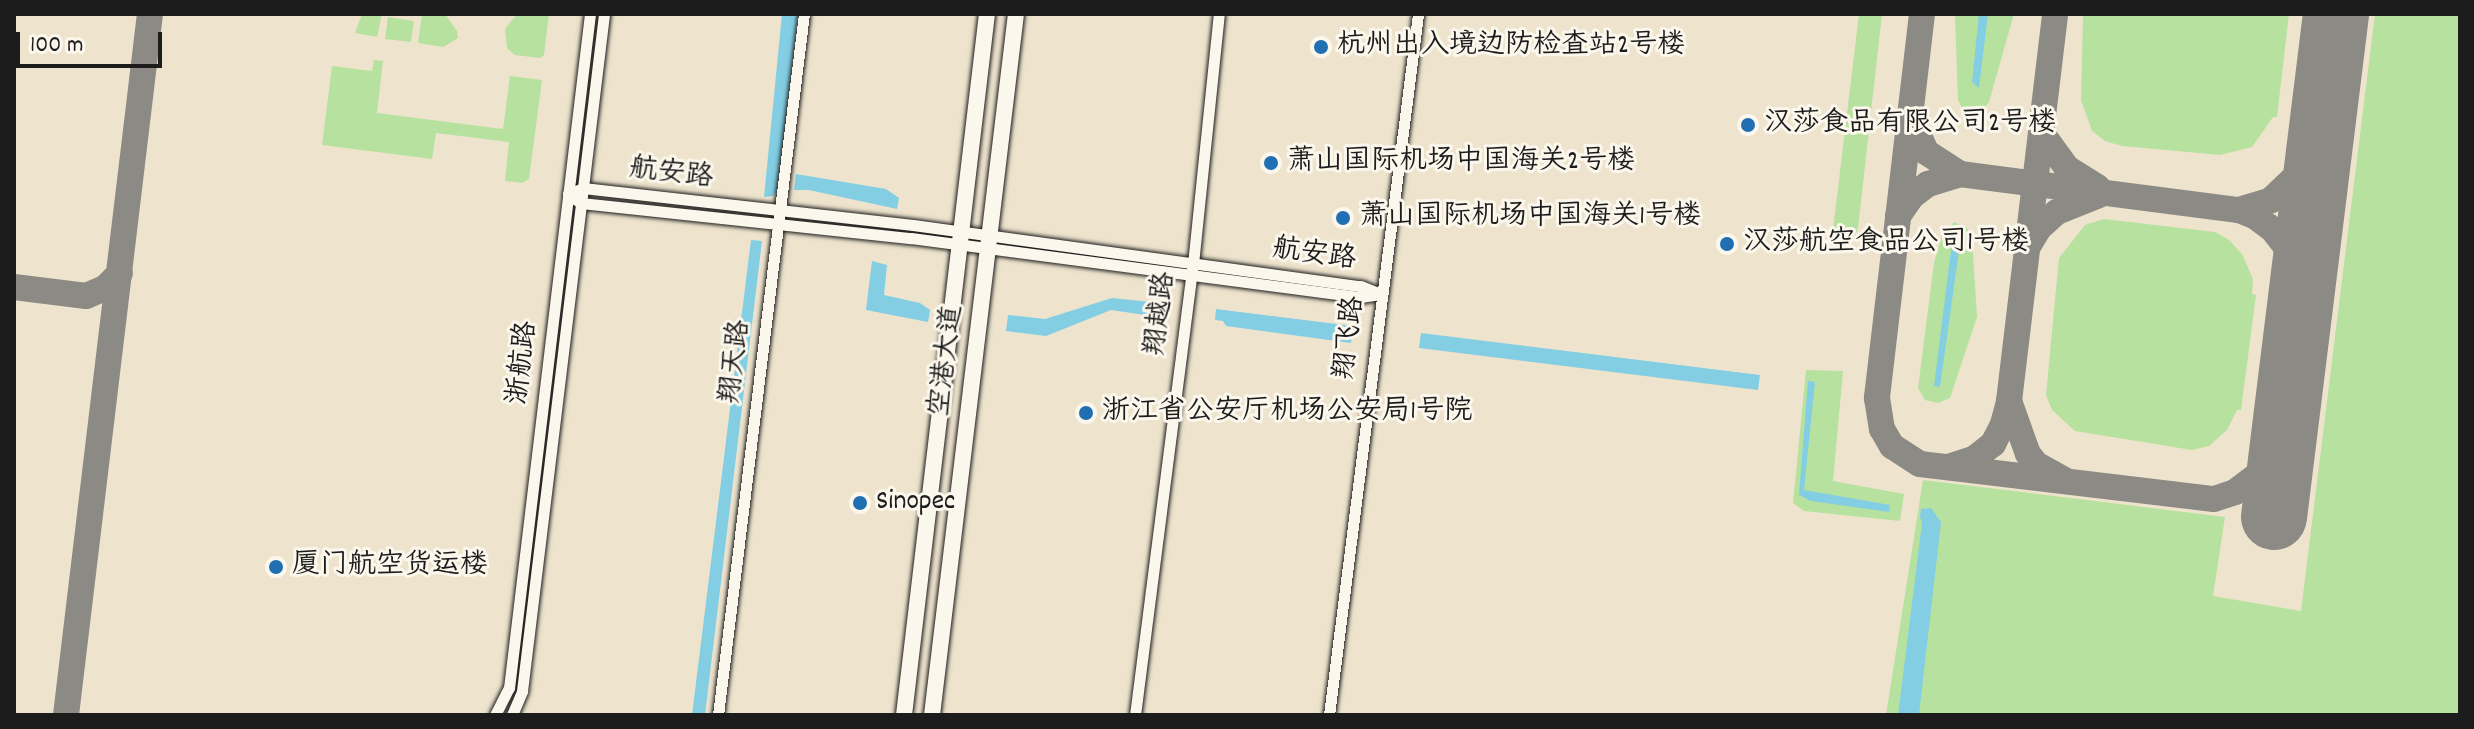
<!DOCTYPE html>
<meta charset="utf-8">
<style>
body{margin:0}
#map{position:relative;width:2474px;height:729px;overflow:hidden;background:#fbf7ec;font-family:Dekko,"LXGW WenKai TC",sans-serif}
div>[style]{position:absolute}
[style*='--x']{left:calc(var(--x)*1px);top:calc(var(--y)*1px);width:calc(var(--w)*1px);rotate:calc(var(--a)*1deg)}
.built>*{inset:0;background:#eee4ce}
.green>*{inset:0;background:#b7e19e}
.water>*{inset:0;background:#83cee3}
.taxiway>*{height:26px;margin:-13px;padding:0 13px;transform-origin:13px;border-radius:13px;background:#8c8a84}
.runway>*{height:66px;margin:-33px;padding:0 33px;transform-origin:33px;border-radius:33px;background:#8c8a84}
.roads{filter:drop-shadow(0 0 2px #1c1c1c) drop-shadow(0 0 2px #1c1c1c)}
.street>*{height:11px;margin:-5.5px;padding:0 5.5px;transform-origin:5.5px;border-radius:5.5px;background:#fbf7ec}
.secondary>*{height:16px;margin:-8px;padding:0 8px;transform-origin:8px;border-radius:8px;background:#fbf7ec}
.dots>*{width:22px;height:22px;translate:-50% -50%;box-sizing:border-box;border:4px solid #fbf7ec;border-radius:50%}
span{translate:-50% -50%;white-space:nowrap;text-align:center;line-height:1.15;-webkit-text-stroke:6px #fbf7ec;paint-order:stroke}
.poi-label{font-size:28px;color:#1c1c1c}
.left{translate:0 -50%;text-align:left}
.street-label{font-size:28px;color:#1c1c1c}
.frame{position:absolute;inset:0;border:16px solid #1c1c1c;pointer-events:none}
.scale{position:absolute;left:16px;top:32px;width:146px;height:36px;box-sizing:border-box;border:4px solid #1c1c1c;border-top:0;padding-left:10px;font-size:24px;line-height:28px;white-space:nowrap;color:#1c1c1c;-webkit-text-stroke:6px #fbf7ec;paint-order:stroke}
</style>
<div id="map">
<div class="built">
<i style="clip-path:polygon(14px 14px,2460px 14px,2460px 715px,14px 715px)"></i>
</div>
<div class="green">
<i style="clip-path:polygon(362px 14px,382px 14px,377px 37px,355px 33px)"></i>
<i style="clip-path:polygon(422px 14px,445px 14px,457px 31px,458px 38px,443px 47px,418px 43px)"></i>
<i style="clip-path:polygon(517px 14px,549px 14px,544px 55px,540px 58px,515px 55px,507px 48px,505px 29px)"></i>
<i style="clip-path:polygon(1859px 14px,1882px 14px,1858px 228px,1853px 240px,1832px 238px)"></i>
<i style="clip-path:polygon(1955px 14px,2014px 14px,1989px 102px,1980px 113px,1964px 112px,1958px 100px)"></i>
<i style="clip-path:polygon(2083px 14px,2289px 14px,2277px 117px,2273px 117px,2252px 147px,2220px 155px,2122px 146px,2105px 141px,2092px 131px,2081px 100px)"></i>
<i style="clip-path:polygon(2375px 14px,2460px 14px,2460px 715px,1886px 715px,1923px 480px,2225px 517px,2213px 596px,2301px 611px)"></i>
<i style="clip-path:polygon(388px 17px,414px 21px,411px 42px,385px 39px)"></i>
<i style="clip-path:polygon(374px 60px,383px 61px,377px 113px,503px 129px,510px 76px,542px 80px,529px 179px,522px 183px,505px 181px,509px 142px,436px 133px,432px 159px,322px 145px,332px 66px,372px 71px)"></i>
<i style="clip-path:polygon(2104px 219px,2215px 232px,2229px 240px,2242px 254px,2253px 279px,2252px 294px,2256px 295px,2241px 410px,2237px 410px,2227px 430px,2209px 446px,2192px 450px,2075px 431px,2052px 410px,2046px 395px,2059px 258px,2085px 225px)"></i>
<i style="clip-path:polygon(1954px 222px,1967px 228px,1972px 240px,1977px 317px,1950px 398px,1938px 403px,1925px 400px,1918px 388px,1934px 263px,1942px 235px)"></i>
<i style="clip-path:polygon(1806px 370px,1843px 371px,1833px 481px,1904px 494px,1900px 521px,1804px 511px,1793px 503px)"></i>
</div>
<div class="water">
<i style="clip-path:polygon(782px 14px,798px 14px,778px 190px,773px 196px,764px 197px)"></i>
<i style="clip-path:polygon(1979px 14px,1988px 14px,1979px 88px,1972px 82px)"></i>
<i style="clip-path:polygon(796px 174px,886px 189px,899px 198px,897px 209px,809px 190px,794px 190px)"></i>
<i style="clip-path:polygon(751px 240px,762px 241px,705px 715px,692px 715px)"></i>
<i style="clip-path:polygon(1952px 242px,1960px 243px,1940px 387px,1934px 386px)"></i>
<i style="clip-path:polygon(872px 261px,887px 265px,884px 295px,920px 303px,930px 310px,928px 322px,866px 310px)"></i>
<i style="clip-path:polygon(1112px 298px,1161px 303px,1159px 317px,1111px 310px,1046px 336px,1006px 331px,1008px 315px,1045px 319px)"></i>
<i style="clip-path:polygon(1216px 309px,1353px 326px,1351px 343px,1226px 326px,1223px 321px,1215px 320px)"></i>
<i style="clip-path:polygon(1421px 333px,1760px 375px,1758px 390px,1419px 348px)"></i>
<i style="clip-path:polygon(1808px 381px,1815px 382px,1804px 490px,1890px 505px,1889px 512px,1811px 501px,1799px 495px)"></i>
<i style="clip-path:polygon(1931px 508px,1941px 522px,1919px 715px,1898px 715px,1922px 523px,1920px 517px,1921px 509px)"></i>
</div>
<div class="taxiway">
<i style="--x:1922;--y:14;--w:387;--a:96.7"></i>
<i style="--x:1877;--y:398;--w:31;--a:81"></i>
<i style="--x:1882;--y:429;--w:20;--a:60"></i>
<i style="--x:1892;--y:446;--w:33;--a:33"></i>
<i style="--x:1920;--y:464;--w:296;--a:6.8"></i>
<i style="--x:2214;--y:499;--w:22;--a:-18"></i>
<i style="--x:2235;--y:492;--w:30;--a:-37"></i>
<i style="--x:2259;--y:474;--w:26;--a:-53"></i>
<i style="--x:2275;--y:453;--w:29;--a:-68"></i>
<i style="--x:1912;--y:120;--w:35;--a:66"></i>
<i style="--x:1926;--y:152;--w:40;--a:32.9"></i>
<i style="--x:1960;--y:174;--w:281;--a:7.4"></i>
<i style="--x:2239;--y:210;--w:34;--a:-17"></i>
<i style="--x:2271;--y:200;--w:65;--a:-43.8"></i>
<i style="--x:2041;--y:132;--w:44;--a:54.2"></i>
<i style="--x:2067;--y:168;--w:36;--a:32"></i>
<i style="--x:2239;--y:210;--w:18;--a:22"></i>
<i style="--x:2256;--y:217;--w:21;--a:37"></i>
<i style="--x:2273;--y:230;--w:28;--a:52"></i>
<i style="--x:2290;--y:252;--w:32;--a:66"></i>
<i style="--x:1898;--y:216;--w:24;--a:-55"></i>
<i style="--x:1912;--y:196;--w:20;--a:-37"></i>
<i style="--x:1928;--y:184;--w:34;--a:-17"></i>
<i style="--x:2027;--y:248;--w:23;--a:-59"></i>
<i style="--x:2039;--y:228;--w:24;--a:-42"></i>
<i style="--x:2057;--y:212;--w:45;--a:-22"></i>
<i style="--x:14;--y:287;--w:73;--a:7.1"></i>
<i style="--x:86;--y:296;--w:21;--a:-23"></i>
<i style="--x:105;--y:288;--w:21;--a:-45"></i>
<i style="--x:2009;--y:401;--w:56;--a:70.3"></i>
<i style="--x:2028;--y:454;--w:13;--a:51"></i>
<i style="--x:2036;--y:464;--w:31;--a:29"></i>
<i style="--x:1951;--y:466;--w:25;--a:-18"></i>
<i style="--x:1975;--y:458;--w:23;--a:-38"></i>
<i style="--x:1993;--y:444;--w:22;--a:-63"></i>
<i style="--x:2003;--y:424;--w:24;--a:-75"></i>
<i style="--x:2009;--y:401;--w:390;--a:-83.2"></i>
<i style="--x:66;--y:715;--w:706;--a:-83.17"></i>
</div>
<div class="runway">
<i style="--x:2274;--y:517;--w:507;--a:-82.97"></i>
</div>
<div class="roads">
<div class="street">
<i style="--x:568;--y:194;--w:16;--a:35"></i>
<i style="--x:581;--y:203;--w:332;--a:6.1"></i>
<i style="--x:911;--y:238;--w:453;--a:7.5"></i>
<i style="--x:1360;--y:297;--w:21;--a:-8"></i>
<i style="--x:568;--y:194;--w:16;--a:-22"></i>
<i style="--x:583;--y:188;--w:332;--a:6.4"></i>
<i style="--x:913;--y:225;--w:452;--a:7.8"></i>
<i style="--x:1361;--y:286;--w:22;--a:22"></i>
<i style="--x:495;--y:715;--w:30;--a:-63"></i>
<i style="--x:509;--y:688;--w:679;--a:-83.15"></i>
<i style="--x:512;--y:715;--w:26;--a:-67"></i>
<i style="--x:522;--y:691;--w:682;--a:-83.09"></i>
<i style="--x:718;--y:715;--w:706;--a:-83.01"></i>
<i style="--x:1135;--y:715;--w:455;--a:-82.7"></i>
<i style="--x:1193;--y:264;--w:251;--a:-84.1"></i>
<i style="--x:1329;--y:715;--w:707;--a:-82.76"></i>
</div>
<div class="secondary">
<i style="--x:904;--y:715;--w:706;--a:-83.25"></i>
<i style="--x:932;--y:715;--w:706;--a:-83.17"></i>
</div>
</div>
<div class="dots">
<i style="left:1321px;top:47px;background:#1f6fb2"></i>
<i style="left:1748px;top:125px;background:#1f6fb2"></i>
<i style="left:1271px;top:163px;background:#1f6fb2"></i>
<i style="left:1343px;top:218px;background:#1f6fb2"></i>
<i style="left:1727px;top:244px;background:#1f6fb2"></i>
<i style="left:1086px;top:413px;background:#1f6fb2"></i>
<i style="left:860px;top:503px;background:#1f6fb2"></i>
<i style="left:276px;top:567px;background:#1f6fb2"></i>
</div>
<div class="poi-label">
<span class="left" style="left:1337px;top:47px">杭州出入境边防检查站2号楼</span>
<span class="left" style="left:1764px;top:125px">汉莎食品有限公司2号楼</span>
<span class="left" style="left:1287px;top:163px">萧山国际机场中国海关2号楼</span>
<span class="left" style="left:1359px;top:218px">萧山国际机场中国海关1号楼</span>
<span class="left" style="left:1743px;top:244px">汉莎航空食品公司1号楼</span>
<span class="left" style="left:1102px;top:413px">浙江省公安厅机场公安局1号院</span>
<span class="left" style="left:876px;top:503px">Sinopec</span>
<span class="left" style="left:292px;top:567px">厦门航空货运楼</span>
</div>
<div class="street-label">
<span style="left:671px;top:175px;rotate:7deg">航安路</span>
<span style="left:1314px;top:256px;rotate:8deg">航安路</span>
<span style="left:1162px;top:314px;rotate:-83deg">翔越路</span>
<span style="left:1351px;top:338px;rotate:-83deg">翔飞路</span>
<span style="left:948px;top:361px;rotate:-83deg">空港大道</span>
<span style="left:737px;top:362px;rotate:-83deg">翔天路</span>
<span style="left:524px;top:363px;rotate:-83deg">浙航路</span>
</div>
<div class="frame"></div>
<div class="scale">100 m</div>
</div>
